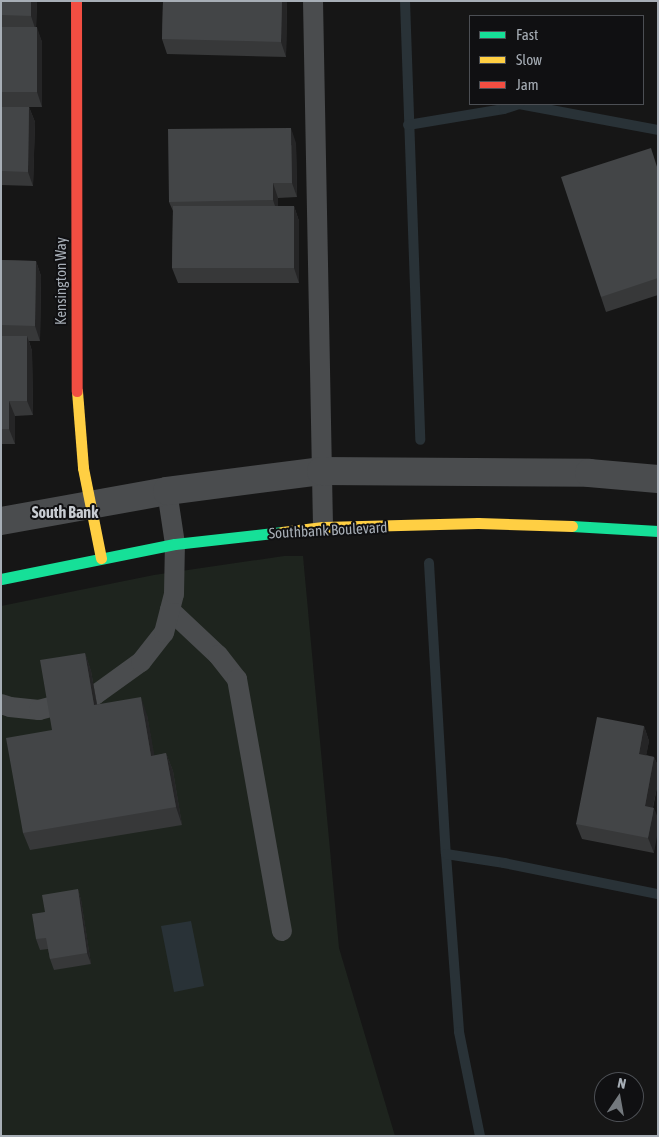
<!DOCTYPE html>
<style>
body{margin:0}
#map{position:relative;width:659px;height:1137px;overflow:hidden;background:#161616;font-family:"Asap Condensed",sans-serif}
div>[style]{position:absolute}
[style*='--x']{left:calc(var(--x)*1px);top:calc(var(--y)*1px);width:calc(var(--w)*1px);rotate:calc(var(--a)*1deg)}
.green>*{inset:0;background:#1e241e}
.water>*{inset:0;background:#293237}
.stream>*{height:10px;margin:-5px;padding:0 5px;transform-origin:5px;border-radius:5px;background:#293237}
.lane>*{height:20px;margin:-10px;padding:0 10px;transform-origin:10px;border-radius:10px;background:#4a4c4e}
.street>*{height:28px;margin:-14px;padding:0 14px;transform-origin:14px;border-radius:14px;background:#4a4c4e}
.fast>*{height:11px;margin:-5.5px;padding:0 5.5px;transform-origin:5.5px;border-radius:5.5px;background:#16e098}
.slow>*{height:11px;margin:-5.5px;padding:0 5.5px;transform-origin:5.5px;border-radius:5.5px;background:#ffcf43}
.jam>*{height:11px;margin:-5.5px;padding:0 5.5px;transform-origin:5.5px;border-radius:5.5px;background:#f24e42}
.wall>*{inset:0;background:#373839}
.shaded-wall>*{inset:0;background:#252526}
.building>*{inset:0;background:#434547}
span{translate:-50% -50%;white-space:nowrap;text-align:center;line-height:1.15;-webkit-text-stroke:4px #101012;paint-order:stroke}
.street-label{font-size:15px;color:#a7aeb6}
.neighbourhood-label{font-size:16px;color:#c8ccd2;font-weight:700}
.frame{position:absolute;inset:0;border:2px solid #a7aeb6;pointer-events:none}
.legend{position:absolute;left:469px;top:15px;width:175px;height:90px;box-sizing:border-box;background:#101012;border:1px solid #4c4f54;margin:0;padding:6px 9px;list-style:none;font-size:15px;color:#a7aeb6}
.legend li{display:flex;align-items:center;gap:10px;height:25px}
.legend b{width:25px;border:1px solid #4c4f54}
.north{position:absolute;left:594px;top:1072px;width:50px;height:50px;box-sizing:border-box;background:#101012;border:1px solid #4c4f54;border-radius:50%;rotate:12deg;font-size:14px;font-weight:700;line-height:20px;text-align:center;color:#a7aeb6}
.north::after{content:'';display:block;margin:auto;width:18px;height:22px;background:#74797e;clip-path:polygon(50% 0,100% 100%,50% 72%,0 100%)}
</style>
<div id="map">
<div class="green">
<i style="clip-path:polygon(284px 556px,303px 556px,339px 948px,395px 1136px,1px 1136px,1px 606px,154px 575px)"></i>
</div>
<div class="water">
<i style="clip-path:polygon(191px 921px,204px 986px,174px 992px,161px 926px)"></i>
</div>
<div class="stream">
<i style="--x:405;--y:1;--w:439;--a:88"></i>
<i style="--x:519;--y:104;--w:141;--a:10.6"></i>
<i style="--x:408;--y:125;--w:97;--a:-9.5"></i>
<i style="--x:504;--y:109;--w:16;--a:-18"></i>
<i style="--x:429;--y:563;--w:291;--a:86.7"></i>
<i style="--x:446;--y:854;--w:178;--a:85.8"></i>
<i style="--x:459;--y:1032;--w:106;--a:78.6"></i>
<i style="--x:446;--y:854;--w:59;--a:8.8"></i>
<i style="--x:504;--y:863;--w:157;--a:11.4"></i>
</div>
<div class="lane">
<i style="--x:313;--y:1;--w:526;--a:88.91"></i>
<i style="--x:170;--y:610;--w:66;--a:43.2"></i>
<i style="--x:218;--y:655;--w:31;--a:52"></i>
<i style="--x:237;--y:679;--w:256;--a:79.9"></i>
<i style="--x:1;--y:704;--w:9;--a:18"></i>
<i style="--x:10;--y:707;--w:29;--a:6"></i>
<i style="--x:39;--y:710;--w:58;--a:-15"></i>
<i style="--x:95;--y:695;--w:57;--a:-35.7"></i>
<i style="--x:141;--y:662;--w:37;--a:-52"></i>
<i style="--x:164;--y:633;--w:40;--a:-75.6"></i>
<i style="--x:174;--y:594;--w:50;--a:-88.9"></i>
<i style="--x:175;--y:544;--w:54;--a:-98.6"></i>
</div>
<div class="street">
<i style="--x:1;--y:521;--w:169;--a:-10.2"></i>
<i style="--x:167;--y:491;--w:155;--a:-7.4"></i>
<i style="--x:321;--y:471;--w:268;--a:0.4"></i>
<i style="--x:589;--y:473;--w:69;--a:5"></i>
</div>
<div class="fast">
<i style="--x:572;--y:526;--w:86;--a:3.3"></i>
<i style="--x:1;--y:579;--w:177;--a:-11.4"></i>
<i style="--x:175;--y:544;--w:108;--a:-6.4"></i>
</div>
<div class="slow">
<i style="--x:77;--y:391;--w:77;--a:85.5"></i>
<i style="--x:83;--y:468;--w:92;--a:78.7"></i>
<i style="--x:282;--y:532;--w:41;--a:-7"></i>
<i style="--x:323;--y:527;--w:155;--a:-1.5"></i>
<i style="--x:478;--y:523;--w:94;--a:1.8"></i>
</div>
<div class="jam">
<i style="--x:76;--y:1;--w:390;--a:89.9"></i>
</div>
<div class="wall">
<i style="clip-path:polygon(1px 1px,37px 1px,36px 27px,42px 42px,42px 107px,22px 107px,29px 107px,35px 122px,33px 186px,1px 185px)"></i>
<i style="clip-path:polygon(163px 1px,287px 1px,286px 57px,167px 54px,162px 39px)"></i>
<i style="clip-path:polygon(296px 143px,297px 197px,278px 198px,278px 206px,294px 206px,299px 221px,299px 283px,178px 283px,172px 268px,173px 211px,169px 202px)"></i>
<i style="clip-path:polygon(658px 168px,658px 295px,606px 312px,601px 297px)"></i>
<i style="clip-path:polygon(1px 260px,36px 261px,41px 276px,40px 341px,29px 341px,32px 351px,33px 415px,15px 416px,15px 444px,1px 444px)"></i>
<i style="clip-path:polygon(85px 653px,91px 671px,97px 704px,147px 715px,154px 756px,166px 753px,173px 771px,182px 825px,30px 850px,23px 833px)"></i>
<i style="clip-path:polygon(644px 726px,649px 741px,646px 755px,654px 757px,658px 766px,658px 782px,653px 808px,654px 853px,582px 839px,576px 824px)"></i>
<i style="clip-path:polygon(78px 889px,81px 900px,91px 964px,54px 970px,50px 959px,48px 949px,40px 950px,36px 939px,45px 912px)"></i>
</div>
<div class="shaded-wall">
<i style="clip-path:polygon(31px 1px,37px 1px,36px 31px,31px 16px)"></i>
<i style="clip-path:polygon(282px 1px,287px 1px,286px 57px,281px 42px)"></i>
<i style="clip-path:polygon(37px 27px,42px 42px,42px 107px,37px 92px)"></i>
<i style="clip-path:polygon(29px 107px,35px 122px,33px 186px,28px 172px)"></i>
<i style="clip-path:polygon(291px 128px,296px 143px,297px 197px,292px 183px)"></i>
<i style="clip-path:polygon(273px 183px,278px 198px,278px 215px,273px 200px)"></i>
<i style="clip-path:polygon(294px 206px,299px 221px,299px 283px,294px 268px)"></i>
<i style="clip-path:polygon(36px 261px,41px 276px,40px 341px,35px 326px)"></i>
<i style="clip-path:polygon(27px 336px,32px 351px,33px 415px,27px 401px)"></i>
<i style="clip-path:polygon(9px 401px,15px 416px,15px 444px,9px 429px)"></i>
<i style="clip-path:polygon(85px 653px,91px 671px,100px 722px,94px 705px)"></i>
<i style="clip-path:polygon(141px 697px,147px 715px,158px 774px,151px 756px)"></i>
<i style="clip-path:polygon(644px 726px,649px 741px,644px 768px,639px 754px)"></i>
<i style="clip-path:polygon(166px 753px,173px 771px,182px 825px,176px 807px)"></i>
<i style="clip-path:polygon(654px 757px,658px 766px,658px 782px,650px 821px,645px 806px)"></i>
<i style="clip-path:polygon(654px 808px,658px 818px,658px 831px,654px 853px,648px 838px)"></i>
<i style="clip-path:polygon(78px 889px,81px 900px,91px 964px,87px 953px)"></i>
</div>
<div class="building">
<i style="clip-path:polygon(1px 1px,31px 1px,31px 16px,1px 15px)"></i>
<i style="clip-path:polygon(163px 1px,282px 1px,281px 42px,162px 39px)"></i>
<i style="clip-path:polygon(1px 27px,37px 27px,37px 92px,1px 92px)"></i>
<i style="clip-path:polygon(1px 107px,29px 107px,28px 172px,1px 171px)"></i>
<i style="clip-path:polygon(291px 128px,292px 183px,273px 183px,273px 200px,169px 202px,168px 129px)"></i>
<i style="clip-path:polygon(651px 148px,658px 170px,658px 278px,601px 297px,561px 177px)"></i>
<i style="clip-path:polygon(173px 206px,294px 206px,294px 268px,172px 268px)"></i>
<i style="clip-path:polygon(1px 260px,36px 261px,35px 326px,1px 325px)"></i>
<i style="clip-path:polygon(1px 336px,27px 336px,27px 401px,9px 401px,9px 429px,1px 429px)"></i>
<i style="clip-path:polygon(85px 653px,94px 705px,141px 697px,151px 756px,166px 753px,176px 807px,23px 833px,6px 738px,52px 730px,40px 660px)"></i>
<i style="clip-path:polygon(597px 717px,644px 726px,639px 754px,654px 757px,645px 806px,654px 808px,648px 838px,576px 824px)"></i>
<i style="clip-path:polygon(78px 889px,87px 953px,50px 959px,46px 938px,36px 939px,32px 914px,45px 912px,42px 895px)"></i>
</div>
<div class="street-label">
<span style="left:61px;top:281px;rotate:-90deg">Kensington Way</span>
<span style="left:328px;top:530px;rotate:-3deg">Southbank Boulevard</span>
</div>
<div class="neighbourhood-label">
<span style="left:65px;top:512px">South Bank</span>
</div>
<div class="frame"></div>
<ul class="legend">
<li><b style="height:6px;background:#16e098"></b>Fast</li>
<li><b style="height:6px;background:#ffcf43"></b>Slow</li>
<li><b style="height:6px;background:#f24e42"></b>Jam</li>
</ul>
<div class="north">N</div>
</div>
